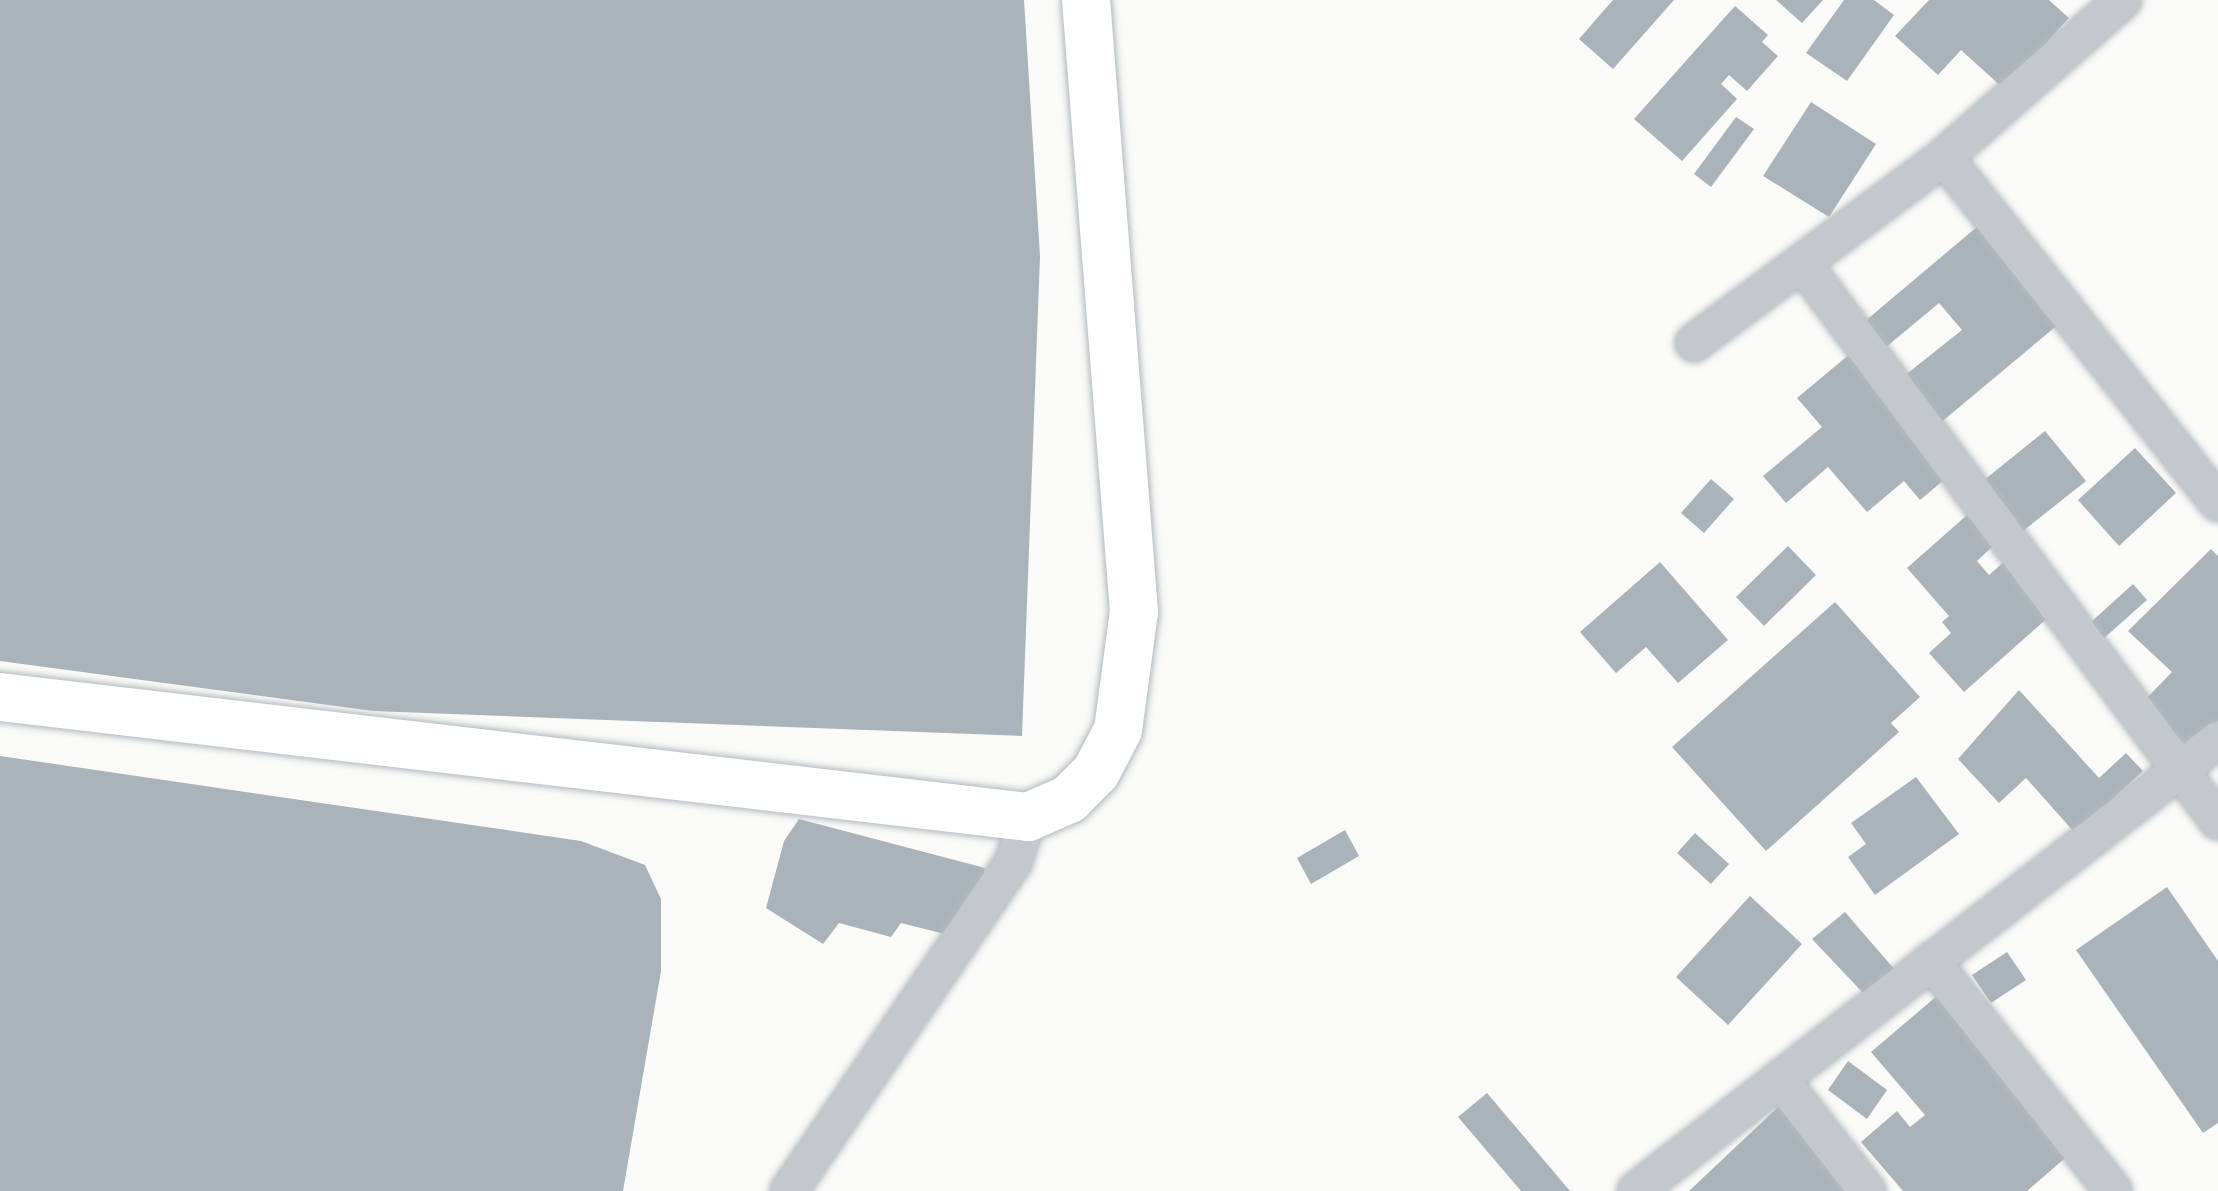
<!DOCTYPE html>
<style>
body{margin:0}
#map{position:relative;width:2218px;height:1191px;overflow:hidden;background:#fafaf8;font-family:"Alegreya Sans",sans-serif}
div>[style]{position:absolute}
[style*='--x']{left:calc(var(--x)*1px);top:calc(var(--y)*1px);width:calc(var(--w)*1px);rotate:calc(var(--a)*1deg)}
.building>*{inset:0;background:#aab3b9}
.roads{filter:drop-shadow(0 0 3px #b3babf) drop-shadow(0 0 3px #b3babf)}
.street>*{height:36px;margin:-18px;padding:0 18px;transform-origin:18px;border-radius:18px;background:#c3c8cc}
.secondary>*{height:48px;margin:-24px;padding:0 24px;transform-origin:24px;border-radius:24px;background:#fff}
span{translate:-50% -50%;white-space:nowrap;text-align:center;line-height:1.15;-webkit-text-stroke:12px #fff;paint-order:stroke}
</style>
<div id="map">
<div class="building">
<i style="clip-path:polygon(0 0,1024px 0,1040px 256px,1022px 736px,373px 711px,0 661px)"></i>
<i style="clip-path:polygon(1613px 0,1674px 0,1613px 69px,1579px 39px)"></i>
<i style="clip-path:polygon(1776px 0,1823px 0,1802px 23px)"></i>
<i style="clip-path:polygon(1844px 0,1874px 0,1894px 15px,1847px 81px,1806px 53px)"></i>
<i style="clip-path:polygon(1929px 0,2049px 0,2069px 18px,2004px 89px,1961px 50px,1938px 75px,1895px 36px)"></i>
<i style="clip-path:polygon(1735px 6px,1768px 35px,1762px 42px,1778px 56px,1747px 91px,1729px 75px,1721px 84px,1737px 99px,1682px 161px,1634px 119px)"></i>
<i style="clip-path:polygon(1811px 102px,1876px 144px,1829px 217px,1763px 176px)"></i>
<i style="clip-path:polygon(1736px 117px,1754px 129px,1711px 187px,1694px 174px)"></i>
<i style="clip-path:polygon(1978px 226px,2060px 323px,1933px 429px,1951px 474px,1920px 500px,1904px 481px,1867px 512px,1828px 467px,1786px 503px,1763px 476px,1822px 427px,1797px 398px,1851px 353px,1884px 392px,1962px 330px,1939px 303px,1873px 358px,1851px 333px)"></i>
<i style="clip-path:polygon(2045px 431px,2086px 481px,2023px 531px,1983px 481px)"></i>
<i style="clip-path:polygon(2135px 448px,2176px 493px,2119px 546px,2078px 500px)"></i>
<i style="clip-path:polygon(1711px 479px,1734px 499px,1704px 533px,1681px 513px)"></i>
<i style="clip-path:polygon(1967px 515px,1994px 545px,1977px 561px,1989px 575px,2005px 561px,2052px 614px,1964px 692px,1929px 653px,1951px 633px,1942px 622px,1949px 616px,1907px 568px)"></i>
<i style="clip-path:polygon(1788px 546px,1816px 575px,1764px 626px,1736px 597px)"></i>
<i style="clip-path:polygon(2211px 549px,2218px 556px,2218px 721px,2191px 750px,2142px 703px,2172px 672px,2128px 631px)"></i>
<i style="clip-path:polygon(1660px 562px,1728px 640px,1678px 683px,1646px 647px,1616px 673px,1580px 632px)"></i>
<i style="clip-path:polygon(2133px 584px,2147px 600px,2094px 647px,2080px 632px)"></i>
<i style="clip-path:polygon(1835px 602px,1920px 697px,1891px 723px,1899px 732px,1766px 851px,1672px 747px)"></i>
<i style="clip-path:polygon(2019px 690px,2099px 778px,2126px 753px,2143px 771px,2075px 833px,2026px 778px,1999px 803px,1958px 759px)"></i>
<i style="clip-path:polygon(0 756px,581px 841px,645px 865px,661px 899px,661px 971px,623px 1191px,0 1191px)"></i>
<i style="clip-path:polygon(1916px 777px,1959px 834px,1875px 895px,1848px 857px,1866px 844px,1851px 823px)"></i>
<i style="clip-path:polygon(799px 819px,985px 868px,981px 886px,945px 934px,901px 923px,891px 937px,839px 923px,823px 944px,766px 908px,784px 841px)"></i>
<i style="clip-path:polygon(1345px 830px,1359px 856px,1311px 884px,1297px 858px)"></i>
<i style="clip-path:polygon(1695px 833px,1729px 864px,1711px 884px,1677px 853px)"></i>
<i style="clip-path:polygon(2167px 887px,2218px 961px,2218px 1123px,2203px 1133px,2076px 950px)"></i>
<i style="clip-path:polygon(1750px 896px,1802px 944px,1728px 1025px,1676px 977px)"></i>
<i style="clip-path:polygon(1845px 912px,1895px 970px,1865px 995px,1812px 939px)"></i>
<i style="clip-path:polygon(2007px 952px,2026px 980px,1991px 1003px,1972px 975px)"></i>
<i style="clip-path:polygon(1938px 995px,2072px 1152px,2027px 1191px,1903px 1191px,1861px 1142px,1897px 1111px,1910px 1127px,1925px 1115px,1871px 1052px)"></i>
<i style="clip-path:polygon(1848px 1061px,1887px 1090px,1867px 1119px,1828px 1090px)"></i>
<i style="clip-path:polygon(1487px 1093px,1570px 1191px,1521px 1191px,1458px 1117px)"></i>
<i style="clip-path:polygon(1778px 1107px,1858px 1191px,1689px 1191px)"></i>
</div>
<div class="roads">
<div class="street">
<i style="--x:1944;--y:157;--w:441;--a:51.6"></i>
<i style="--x:1802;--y:263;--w:696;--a:53.29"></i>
<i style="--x:1694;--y:343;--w:312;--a:-36.6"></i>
<i style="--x:1944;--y:157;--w:238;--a:-41.3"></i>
<i style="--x:1931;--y:961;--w:293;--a:51.6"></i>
<i style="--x:1780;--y:1079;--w:142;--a:52.2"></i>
<i style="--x:789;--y:1191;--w:397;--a:-55.7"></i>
<i style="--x:1013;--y:863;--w:48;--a:-71.9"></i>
<i style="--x:1636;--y:1191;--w:736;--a:-37.77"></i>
</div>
<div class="secondary">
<i style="--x:0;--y:697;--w:1035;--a:6.66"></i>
<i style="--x:1028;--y:817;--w:45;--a:-23.7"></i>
<i style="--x:1069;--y:799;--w:38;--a:-45"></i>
<i style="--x:1096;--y:772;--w:47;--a:-62.4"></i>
<i style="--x:1118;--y:730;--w:119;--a:-82.3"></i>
<i style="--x:1134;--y:612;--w:614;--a:-94.48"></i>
</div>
</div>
</div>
